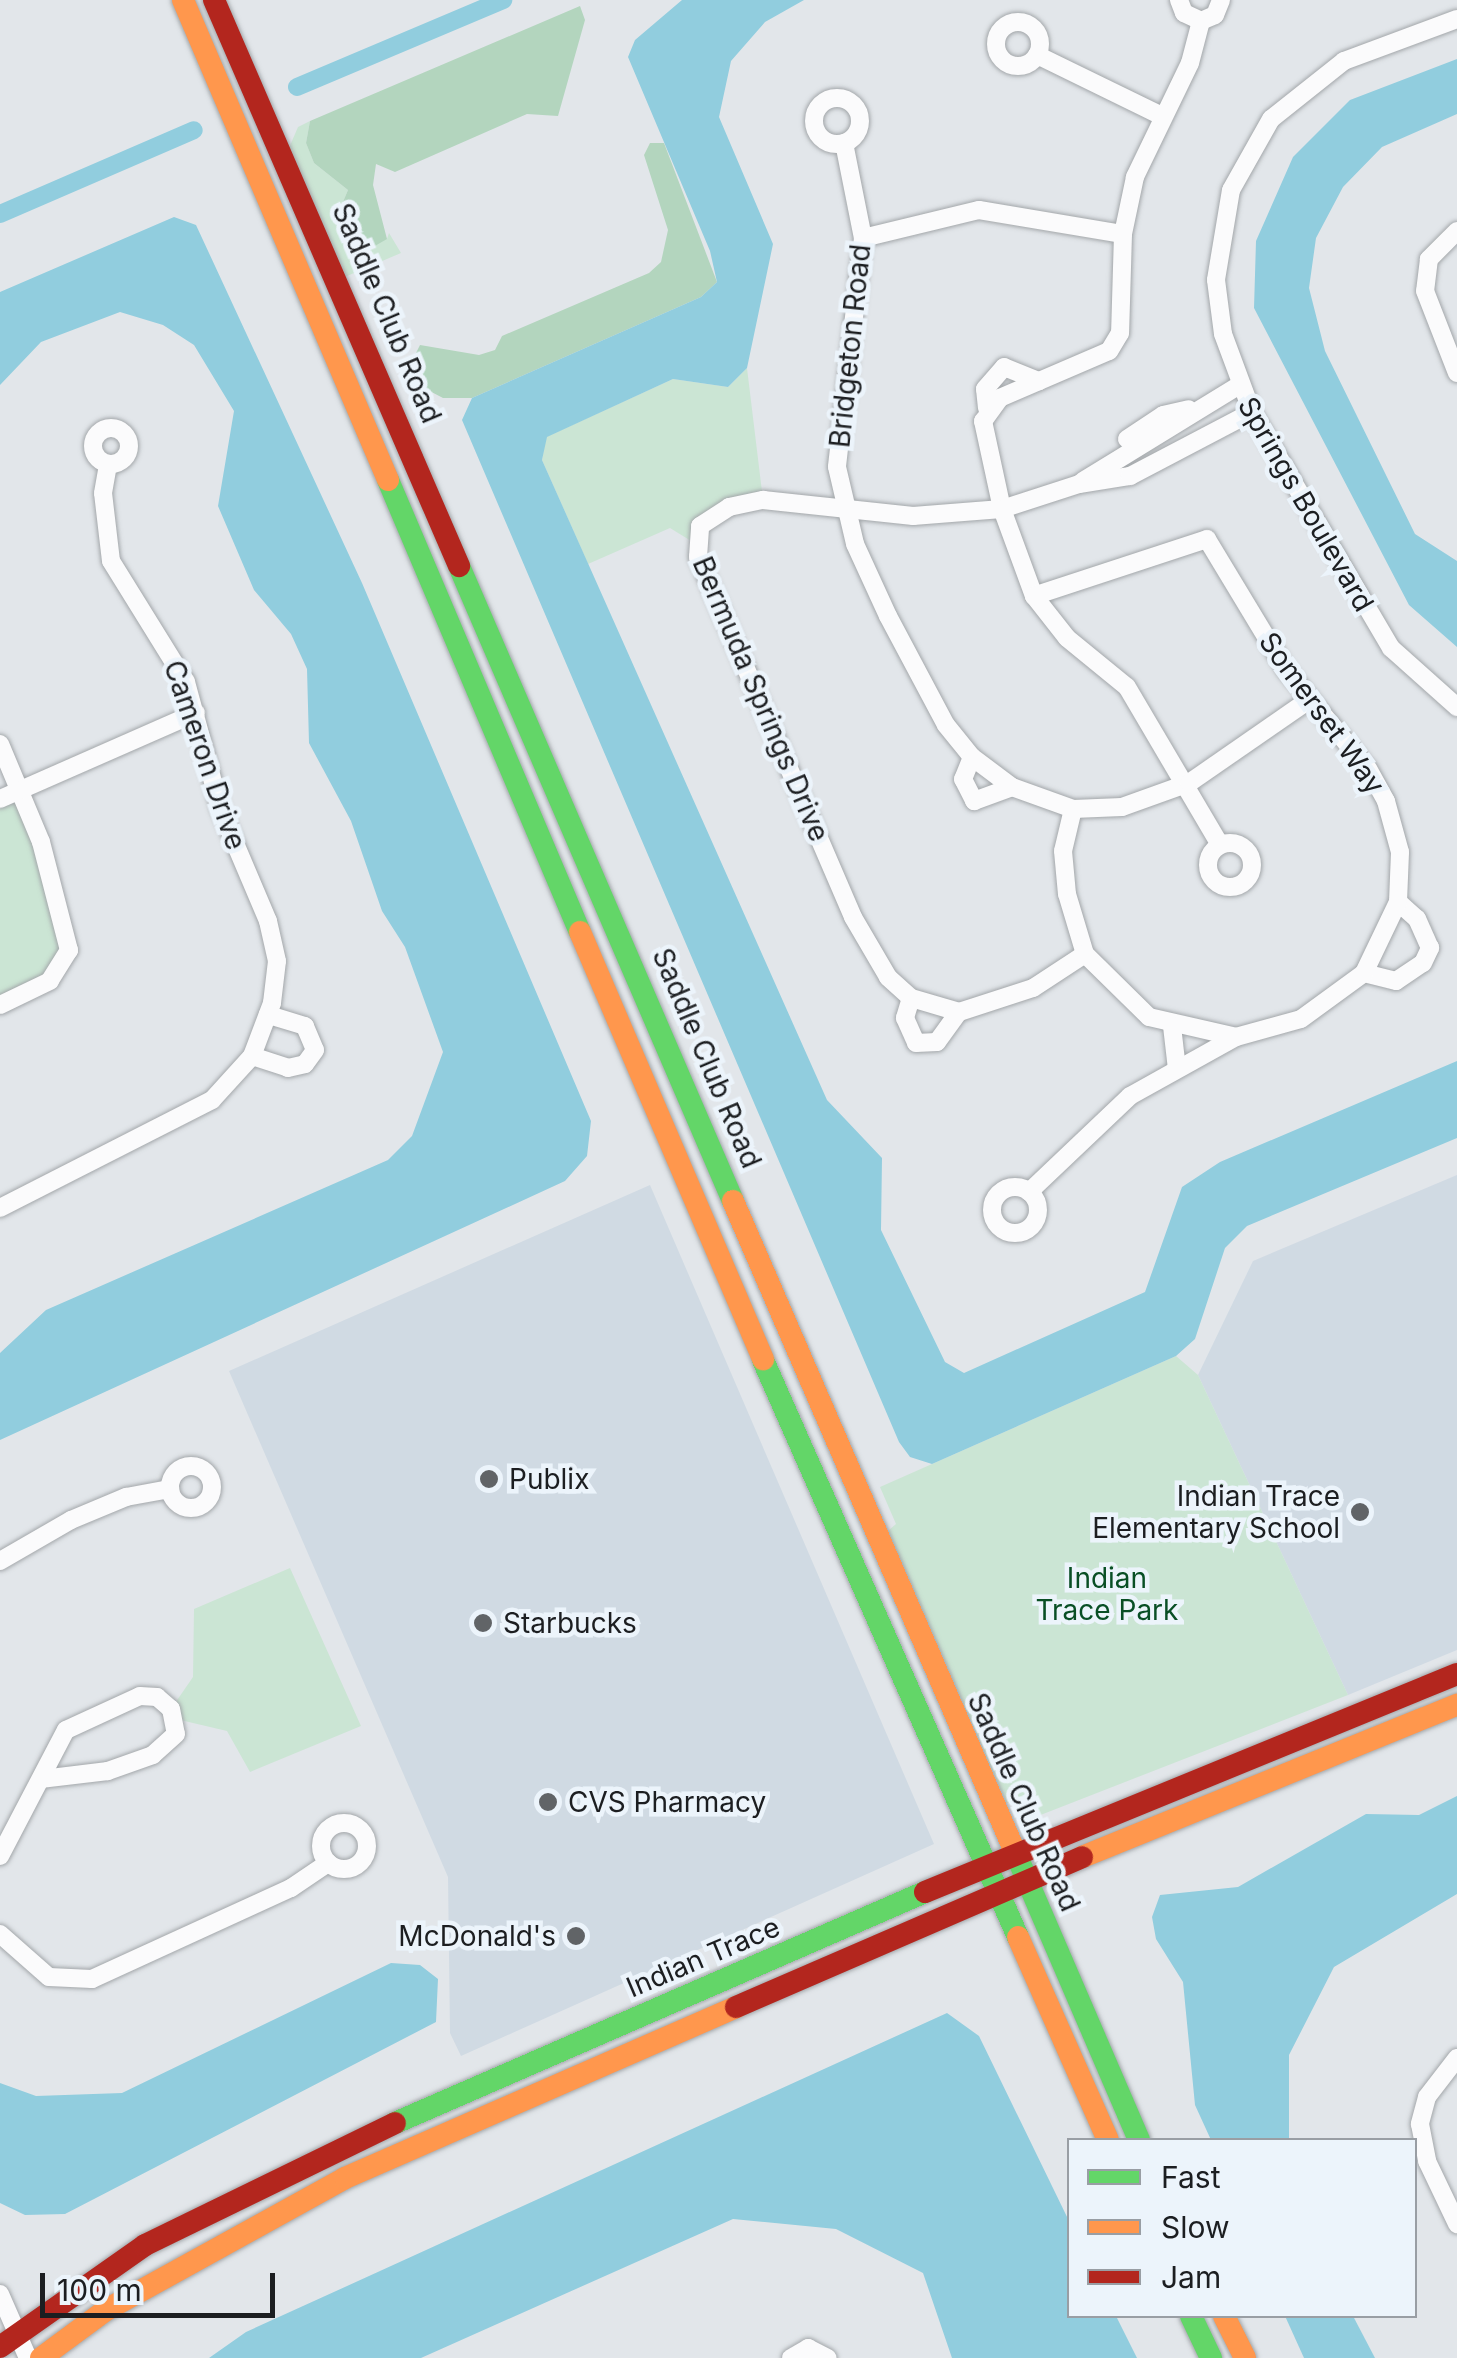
<!DOCTYPE html>
<style>
body{margin:0}
#map{position:relative;width:1457px;height:2358px;overflow:hidden;background:#e2e6ea;font-family:Inter,sans-serif}
div>[style]{position:absolute}
[style*='--x']{left:calc(var(--x)*1px);top:calc(var(--y)*1px);width:calc(var(--w)*1px);rotate:calc(var(--a)*1deg)}
.built>*{inset:0;background:#d0dae3}
.green>*{inset:0;background:#cbe5d4}
.forest>*{inset:0;background:#b3d5be}
.water>*{inset:0;background:#91cdde}
.canal>*{height:18px;margin:-9px;padding:0 9px;transform-origin:9px;border-radius:9px;background:#91cdde}
.roads{filter:drop-shadow(0 0 2px #a3a7aa) drop-shadow(0 0 2px #a3a7aa)}
.street>*{height:18px;margin:-9px;padding:0 9px;transform-origin:9px;border-radius:9px;background:#fbfbfc}
.street>.ring{margin:-9px;padding:0;box-sizing:content-box;background:none;border:18px solid #fbfbfc;border-radius:50%}
.fast>*{height:22px;margin:-11px;padding:0 11px;transform-origin:11px;border-radius:11px;background:#63d668}
.slow>*{height:22px;margin:-11px;padding:0 11px;transform-origin:11px;border-radius:11px;background:#ff974d}
.jam>*{height:22px;margin:-11px;padding:0 11px;transform-origin:11px;border-radius:11px;background:#b3261e}
.dots>*{width:28px;height:28px;translate:-50% -50%;box-sizing:border-box;border:5px solid #ecf4fb;border-radius:50%}
span{translate:-50% -50%;white-space:nowrap;text-align:center;line-height:1.15;-webkit-text-stroke:9px #ecf4fb;paint-order:stroke}
.street-label{font-size:28px;color:#1c1e21}
.poi-label{font-size:28px;color:#1c1e21}
.left{translate:0 -50%;text-align:left}
.right{translate:-100% -50%;text-align:right}
.park-label{font-size:28px;color:#094f25}
.legend{position:absolute;left:1067px;top:2138px;width:350px;height:180px;box-sizing:border-box;background:#ecf4fb;border:2px solid #999ea4;margin:0;padding:12px 18px;list-style:none;font-size:30px;color:#1c1e21}
.legend li{display:flex;align-items:center;gap:20px;height:50px}
.legend b{width:50px;border:2px solid #999ea4}
.scale{position:absolute;left:40px;top:2273px;width:235px;height:45px;box-sizing:border-box;border:5px solid #1c1e21;border-top:0;padding-left:12px;font-size:30px;line-height:35px;white-space:nowrap;color:#1c1e21;-webkit-text-stroke:8px #ecf4fb;paint-order:stroke}
</style>
<div id="map">
<div class="built">
<i style="clip-path:polygon(1457px 1175px,1457px 1650px,1348px 1695px,1198px 1375px,1253px 1261px)"></i>
<i style="clip-path:polygon(650px 1185px,934px 1844px,461px 2056px,450px 2033px,448px 1877px,229px 1371px)"></i>
</div>
<div class="green">
<i style="clip-path:polygon(310px 121px,306px 143px,314px 163px,348px 190px,337px 216px,387px 239px,389px 233px,401px 253px,340px 279px,286px 155px,298px 127px)"></i>
<i style="clip-path:polygon(747px 368px,763px 500px,714px 513px,696px 544px,670px 528px,588px 564px,542px 460px,546px 437px,673px 379px,728px 387px)"></i>
<i style="clip-path:polygon(21px 788px,68px 926px,62px 970px,0 1005px,0 799px)"></i>
<i style="clip-path:polygon(1176px 1356px,1198px 1375px,1348px 1695px,1038px 1816px,1006px 1802px,888px 1531px,896px 1524px,880px 1487px)"></i>
<i style="clip-path:polygon(290px 1568px,361px 1726px,250px 1772px,227px 1731px,176px 1719px,171px 1709px,193px 1677px,194px 1609px)"></i>
</div>
<div class="forest">
<i style="clip-path:polygon(580px 6px,585px 20px,558px 116px,527px 114px,395px 172px,376px 164px,373px 185px,387px 239px,366px 251px,347px 246px,337px 216px,348px 190px,314px 163px,306px 143px,310px 121px)"></i>
<i style="clip-path:polygon(650px 143px,664px 143px,717px 282px,701px 297px,472px 398px,443px 398px,420px 386px,409px 367px,420px 345px,479px 355px,495px 350px,502px 336px,649px 273px,661px 262px,668px 230px,644px 155px)"></i>
</div>
<div class="water">
<i style="clip-path:polygon(682px 0,804px 0,765px 22px,731px 61px,719px 117px,773px 244px,747px 368px,728px 387px,673px 379px,547px 437px,542px 460px,827px 1100px,882px 1158px,881px 1230px,945px 1362px,964px 1373px,1145px 1292px,1182px 1187px,1220px 1162px,1457px 1061px,1457px 1138px,1247px 1226px,1225px 1248px,1195px 1339px,1176px 1356px,932px 1464px,910px 1457px,899px 1442px,462px 420px,472px 398px,701px 297px,717px 282px,710px 251px,628px 57px,635px 40px)"></i>
<i style="clip-path:polygon(1457px 59px,1457px 114px,1382px 147px,1343px 187px,1316px 238px,1309px 288px,1325px 351px,1415px 534px,1457px 561px,1457px 647px,1409px 605px,1254px 308px,1256px 241px,1293px 157px,1350px 100px)"></i>
<i style="clip-path:polygon(174px 217px,196px 225px,362px 583px,591px 1121px,587px 1156px,565px 1181px,0 1440px,0 1353px,46px 1310px,388px 1160px,412px 1136px,443px 1052px,405px 947px,382px 911px,351px 821px,309px 743px,307px 669px,291px 634px,254px 590px,218px 506px,234px 411px,194px 345px,163px 325px,120px 312px,41px 342px,0 385px,0 292px)"></i>
<i style="clip-path:polygon(1457px 1796px,1457px 1894px,1334px 1967px,1289px 2055px,1289px 2140px,1211px 2140px,1195px 2105px,1183px 1982px,1156px 1939px,1152px 1917px,1160px 1895px,1238px 1887px,1366px 1814px,1419px 1815px)"></i>
<i style="clip-path:polygon(391px 1963px,420px 1965px,438px 1979px,436px 2022px,65px 2214px,25px 2215px,0 2203px,0 2083px,36px 2096px,122px 2093px)"></i>
<i style="clip-path:polygon(947px 2013px,979px 2036px,1069px 2221px,1070px 2316px,1116px 2316px,1137px 2358px,952px 2358px,923px 2273px,836px 2229px,733px 2219px,421px 2358px,209px 2358px,246px 2332px)"></i>
<i style="clip-path:polygon(1285px 2316px,1353px 2316px,1375px 2358px,1304px 2358px)"></i>
</div>
<div class="canal">
<i style="--x:297;--y:87;--w:224;--a:-22.9"></i>
<i style="--x:0;--y:214;--w:211;--a:-23.4"></i>
</div>
<div class="roads">
<div class="street">
<i style="--x:1179;--y:0;--w:14;--a:69"></i>
<i style="--x:1184;--y:13;--w:19;--a:25"></i>
<i style="--x:1201;--y:21;--w:15;--a:-23"></i>
<i style="--x:1215;--y:15;--w:16;--a:-68"></i>
<i style="--x:1457;--y:19;--w:121;--a:159.6"></i>
<i style="--x:1344;--y:61;--w:93;--a:141.5"></i>
<i style="--x:1271;--y:119;--w:81;--a:119.4"></i>
<i style="--x:1231;--y:190;--w:91;--a:99.5"></i>
<i style="--x:1216;--y:280;--w:54;--a:82.6"></i>
<i style="--x:1223;--y:334;--w:83;--a:69.6"></i>
<i style="--x:1252;--y:412;--w:274;--a:59.5"></i>
<i style="--x:1391;--y:648;--w:89;--a:41.8"></i>
<i style="--x:1201;--y:21;--w:43;--a:104.7"></i>
<i style="--x:1190;--y:63;--w:127;--a:115.8"></i>
<i style="--x:1135;--y:177;--w:58;--a:101.9"></i>
<i style="--x:1123;--y:234;--w:99;--a:91.7"></i>
<i style="--x:1120;--y:333;--w:21;--a:121"></i>
<i style="--x:1109;--y:351;--w:119;--a:156.7"></i>
<i style="--x:1000;--y:398;--w:29;--a:126"></i>
<i style="--x:983;--y:421;--w:90;--a:77.8"></i>
<i style="--x:1002;--y:509;--w:93;--a:69.8"></i>
<i style="--x:1034;--y:596;--w:53;--a:51.8"></i>
<i style="--x:1067;--y:638;--w:77;--a:39.2"></i>
<i style="--x:1127;--y:687;--w:183;--a:59.5"></i>
<i class="ring" style="left:996px;top:22px;width:26px;height:26px"></i>
<i style="--x:1037;--y:55;--w:137;--a:26"></i>
<i class="ring" style="left:814px;top:98px;width:28px;height:28px"></i>
<i style="--x:844;--y:143;--w:97;--a:78.7"></i>
<i style="--x:863;--y:238;--w:230;--a:96.5"></i>
<i style="--x:837;--y:467;--w:79;--a:76.8"></i>
<i style="--x:855;--y:544;--w:79;--a:65.4"></i>
<i style="--x:888;--y:616;--w:123;--a:62"></i>
<i style="--x:946;--y:725;--w:41;--a:50.9"></i>
<i style="--x:972;--y:757;--w:50;--a:36.9"></i>
<i style="--x:1012;--y:787;--w:65;--a:19.8"></i>
<i style="--x:1073;--y:809;--w:49;--a:-2.3"></i>
<i style="--x:1122;--y:807;--w:71;--a:-19.7"></i>
<i style="--x:1189;--y:783;--w:146;--a:-34.7"></i>
<i style="--x:1457;--y:231;--w:40;--a:135"></i>
<i style="--x:1429;--y:259;--w:32;--a:97"></i>
<i style="--x:1425;--y:291;--w:88;--a:68.7"></i>
<i style="--x:863;--y:238;--w:119;--a:-13.6"></i>
<i style="--x:979;--y:210;--w:146;--a:9.5"></i>
<i style="--x:987;--y:408;--w:19;--a:-96"></i>
<i style="--x:985;--y:389;--w:29;--a:-49"></i>
<i style="--x:1004;--y:367;--w:38;--a:22"></i>
<i class="ring" style="left:93px;top:428px;width:18px;height:18px"></i>
<i style="--x:1127;--y:439;--w:43;--a:-33.7"></i>
<i style="--x:1163;--y:415;--w:26;--a:-13"></i>
<i style="--x:1083;--y:481;--w:182;--a:-31.5"></i>
<i style="--x:0;--y:744;--w:106;--a:67.3"></i>
<i style="--x:41;--y:842;--w:112;--a:75.5"></i>
<i style="--x:69;--y:950;--w:36;--a:122"></i>
<i style="--x:50;--y:981;--w:55;--a:154.4"></i>
<i style="--x:972;--y:757;--w:24;--a:112"></i>
<i style="--x:963;--y:779;--w:25;--a:63"></i>
<i style="--x:974;--y:801;--w:40;--a:-20.2"></i>
<i style="--x:0;--y:799;--w:214;--a:-23.7"></i>
<i style="--x:1073;--y:809;--w:43;--a:103.4"></i>
<i style="--x:1063;--y:851;--w:43;--a:84.7"></i>
<i style="--x:1067;--y:894;--w:63;--a:73.3"></i>
<i style="--x:1085;--y:954;--w:90;--a:44.5"></i>
<i style="--x:1149;--y:1017;--w:89;--a:12.9"></i>
<i class="ring" style="left:1208px;top:843px;width:26px;height:26px"></i>
<i style="--x:1085;--y:954;--w:62;--a:146.8"></i>
<i style="--x:1033;--y:988;--w:78;--a:162"></i>
<i style="--x:959;--y:1012;--w:50;--a:-163.7"></i>
<i style="--x:911;--y:998;--w:31;--a:-138"></i>
<i style="--x:888;--y:977;--w:69;--a:-120.3"></i>
<i style="--x:853;--y:917;--w:392;--a:-113.3"></i>
<i style="--x:698;--y:557;--w:31;--a:-86"></i>
<i style="--x:700;--y:526;--w:35;--a:-33"></i>
<i style="--x:729;--y:507;--w:35;--a:-12"></i>
<i style="--x:763;--y:500;--w:151;--a:6.1"></i>
<i style="--x:913;--y:516;--w:89;--a:-4.5"></i>
<i style="--x:1002;--y:509;--w:81;--a:-18"></i>
<i style="--x:1079;--y:484;--w:52;--a:-8.9"></i>
<i style="--x:1130;--y:476;--w:138;--a:-27.7"></i>
<i style="--x:1364;--y:973;--w:33;--a:14"></i>
<i style="--x:1396;--y:981;--w:32;--a:-34"></i>
<i style="--x:1423;--y:963;--w:17;--a:-65"></i>
<i style="--x:1430;--y:948;--w:32;--a:-114"></i>
<i style="--x:1417;--y:919;--w:25;--a:-138"></i>
<i style="--x:911;--y:998;--w:21;--a:107"></i>
<i style="--x:905;--y:1018;--w:27;--a:66"></i>
<i style="--x:916;--y:1043;--w:21;--a:-3"></i>
<i style="--x:937;--y:1042;--w:37;--a:-54"></i>
<i style="--x:1172;--y:1026;--w:43;--a:83.4"></i>
<i style="--x:252;--y:1056;--w:38;--a:18"></i>
<i style="--x:288;--y:1068;--w:17;--a:-13"></i>
<i style="--x:305;--y:1064;--w:17;--a:-54"></i>
<i style="--x:315;--y:1050;--w:26;--a:-113"></i>
<i style="--x:305;--y:1026;--w:39;--a:-163"></i>
<i class="ring" style="left:992px;top:1187px;width:28px;height:28px"></i>
<i style="--x:1029;--y:1192;--w:139;--a:-43.5"></i>
<i style="--x:1130;--y:1096;--w:121;--a:-29.1"></i>
<i style="--x:1236;--y:1037;--w:67;--a:-15.5"></i>
<i style="--x:1301;--y:1019;--w:78;--a:-36.1"></i>
<i style="--x:1364;--y:973;--w:79;--a:-64.4"></i>
<i style="--x:1398;--y:902;--w:50;--a:-87.7"></i>
<i style="--x:1400;--y:852;--w:53;--a:-105.4"></i>
<i style="--x:1386;--y:801;--w:37;--a:-119"></i>
<i style="--x:1368;--y:769;--w:129;--a:-129.6"></i>
<i style="--x:1286;--y:670;--w:153;--a:-121.1"></i>
<i style="--x:1207;--y:539;--w:182;--a:161.8"></i>
<i style="--x:0;--y:1208;--w:238;--a:-27"></i>
<i style="--x:212;--y:1100;--w:59;--a:-47.7"></i>
<i style="--x:252;--y:1056;--w:57;--a:-69.3"></i>
<i style="--x:272;--y:1003;--w:42;--a:-83.2"></i>
<i style="--x:277;--y:961;--w:41;--a:-102.7"></i>
<i style="--x:268;--y:921;--w:123;--a:-113"></i>
<i style="--x:220;--y:808;--w:131;--a:-105.1"></i>
<i style="--x:186;--y:682;--w:142;--a:-121.8"></i>
<i style="--x:111;--y:561;--w:68;--a:-96.7"></i>
<i style="--x:103;--y:493;--w:29;--a:-80"></i>
<i class="ring" style="left:170px;top:1466px;width:24px;height:24px"></i>
<i style="--x:0;--y:1561;--w:82;--a:-30"></i>
<i style="--x:71;--y:1520;--w:60;--a:-22.7"></i>
<i style="--x:126;--y:1497;--w:45;--a:-10.3"></i>
<i class="ring" style="left:321px;top:1823px;width:28px;height:28px"></i>
<i style="--x:0;--y:1856;--w:142;--a:-62.4"></i>
<i style="--x:66;--y:1730;--w:81;--a:-24.7"></i>
<i style="--x:140;--y:1696;--w:17;--a:3"></i>
<i style="--x:157;--y:1697;--w:18;--a:41"></i>
<i style="--x:171;--y:1709;--w:25;--a:79"></i>
<i style="--x:176;--y:1734;--w:31;--a:138"></i>
<i style="--x:153;--y:1755;--w:48;--a:160.4"></i>
<i style="--x:108;--y:1771;--w:66;--a:173.1"></i>
<i style="--x:0;--y:1934;--w:65;--a:41.3"></i>
<i style="--x:49;--y:1977;--w:43;--a:2.7"></i>
<i style="--x:92;--y:1979;--w:219;--a:-24.6"></i>
<i style="--x:291;--y:1888;--w:45;--a:-34"></i>
<i style="--x:1457;--y:2058;--w:49;--a:127.6"></i>
<i style="--x:1427;--y:2097;--w:28;--a:105"></i>
<i style="--x:1420;--y:2124;--w:38;--a:79"></i>
<i style="--x:1427;--y:2161;--w:70;--a:64.5"></i>
<i style="--x:0;--y:2294;--w:70;--a:66.4"></i>
<i style="--x:791;--y:2358;--w:20;--a:-30"></i>
<i style="--x:808;--y:2348;--w:22;--a:27"></i>
</div>
<div class="fast">
<i style="--x:388;--y:480;--w:491;--a:67"></i>
<i style="--x:459;--y:566;--w:692;--a:66.66"></i>
<i style="--x:763;--y:1360;--w:631;--a:66.16"></i>
<i style="--x:1015;--y:1852;--w:314;--a:66.7"></i>
<i style="--x:395;--y:2123;--w:578;--a:-23.55"></i>
<i style="--x:1191;--y:2316;--w:47;--a:64.5"></i>
</div>
<div class="slow">
<i style="--x:183;--y:0;--w:522;--a:66.87"></i>
<i style="--x:580;--y:932;--w:465;--a:66.8"></i>
<i style="--x:733;--y:1201;--w:709;--a:66.58"></i>
<i style="--x:1082;--y:1857;--w:405;--a:-22.1"></i>
<i style="--x:1018;--y:1937;--w:222;--a:66.1"></i>
<i style="--x:1224;--y:2316;--w:47;--a:63.4"></i>
<i style="--x:41;--y:2358;--w:81;--a:-36.4"></i>
<i style="--x:106;--y:2310;--w:273;--a:-28.9"></i>
<i style="--x:345;--y:2178;--w:427;--a:-23.6"></i>
</div>
<div class="jam">
<i style="--x:214;--y:0;--w:617;--a:66.59"></i>
<i style="--x:925;--y:1892;--w:575;--a:-22.28"></i>
<i style="--x:736;--y:2007;--w:377;--a:-23.4"></i>
<i style="--x:0;--y:2347;--w:177;--a:-35.1"></i>
<i style="--x:145;--y:2245;--w:278;--a:-26"></i>
</div>
</div>
<div class="dots">
<i style="left:489px;top:1479px;background:#616467"></i>
<i style="left:1360px;top:1512px;background:#616467"></i>
<i style="left:483px;top:1623px;background:#616467"></i>
<i style="left:548px;top:1802px;background:#616467"></i>
<i style="left:576px;top:1936px;background:#616467"></i>
</div>
<div class="street-label">
<span style="left:387px;top:313px;rotate:67deg">Saddle Club Road</span>
<span style="left:850px;top:346px;rotate:-84deg">Bridgeton Road</span>
<span style="left:1306px;top:504px;rotate:60deg">Springs Boulevard</span>
<span style="left:761px;top:699px;rotate:67deg">Bermuda Springs Drive</span>
<span style="left:1322px;top:713px;rotate:54deg">Somerset Way</span>
<span style="left:205px;top:755px;rotate:71deg">Cameron Drive</span>
<span style="left:707px;top:1058px;rotate:67deg">Saddle Club Road</span>
<span style="left:1024px;top:1802px;rotate:66deg">Saddle Club Road</span>
<span style="left:703px;top:1957px;rotate:-23deg">Indian Trace</span>
</div>
<div class="poi-label">
<span class="left" style="left:509px;top:1479px">Publix</span>
<span class="right" style="left:1340px;top:1512px">Indian Trace<br>Elementary School</span>
<span class="left" style="left:503px;top:1623px">Starbucks</span>
<span class="left" style="left:568px;top:1802px">CVS Pharmacy</span>
<span class="right" style="left:556px;top:1936px">McDonald's</span>
</div>
<div class="park-label">
<span style="left:1107px;top:1594px">Indian<br>Trace Park</span>
</div>
<ul class="legend">
<li><b style="height:12px;background:#63d668"></b>Fast</li>
<li><b style="height:12px;background:#ff974d"></b>Slow</li>
<li><b style="height:12px;background:#b3261e"></b>Jam</li>
</ul>
<div class="scale">100 m</div>
</div>
